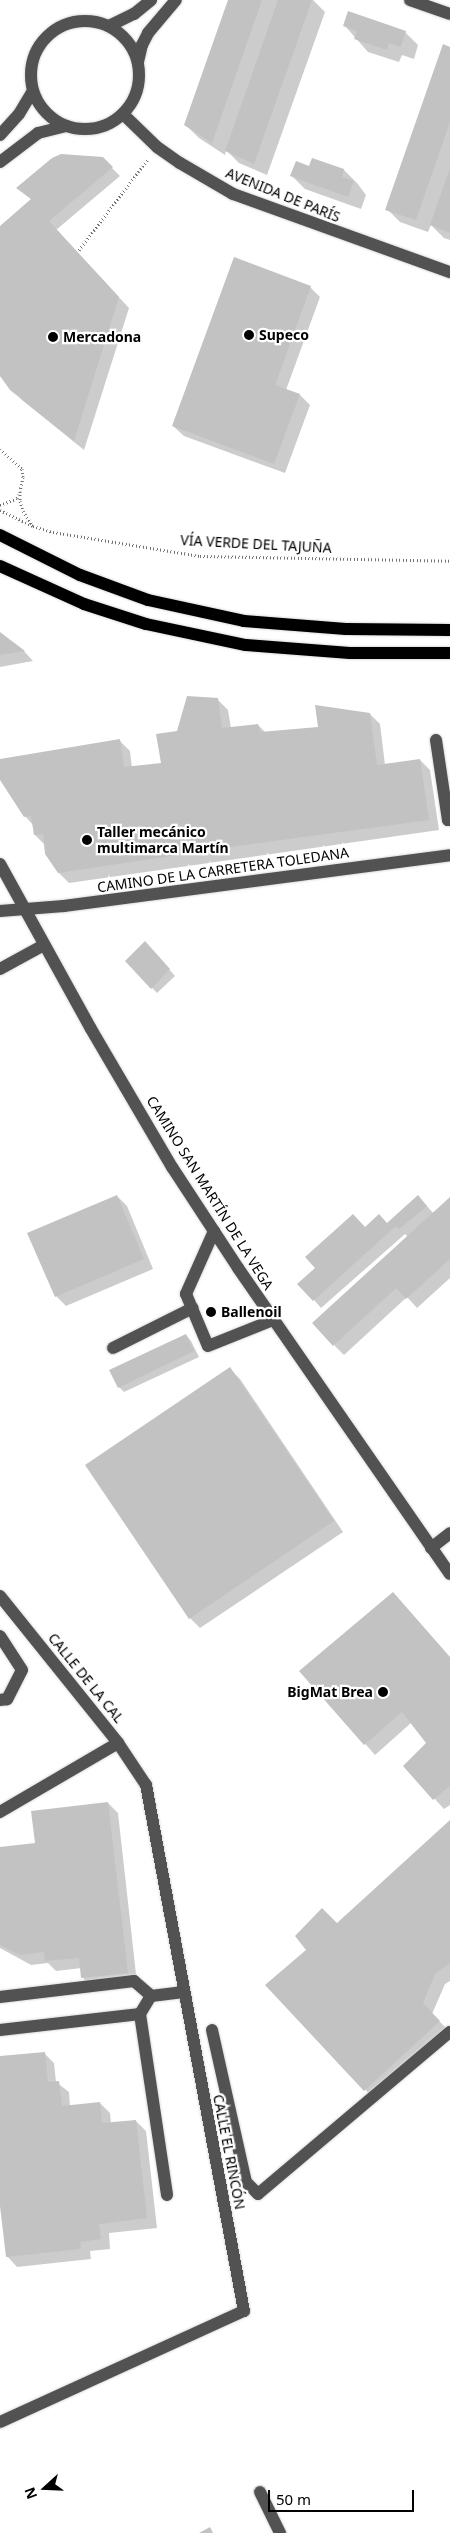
<!DOCTYPE html>
<meta charset="utf-8">
<style>
body{margin:0}
#map{position:relative;width:450px;height:2533px;overflow:hidden;background:#fff;font-family:"Noto Sans",sans-serif}
div>[style]{position:absolute}
[style*='--x']{left:calc(var(--x)*1px);top:calc(var(--y)*1px);width:calc(var(--w)*1px);rotate:calc(var(--a)*1deg)}
.shadow>*{inset:0;background:#0003}
.building>*{inset:0;background:#c2c2c2}
.path>*{height:3px;margin-top:-1.5px;transform-origin:0;background:repeating-linear-gradient(90deg,#747474 0 1px,transparent 0 3.5px)}
.roads{filter:drop-shadow(0 0 1px #dbdbdb) drop-shadow(0 0 1px #dbdbdb)}
.minor>*{height:12px;margin:-6px;padding:0 6px;transform-origin:6px;border-radius:6px;background:#525252}
.minor>.ring{margin:-6px;padding:0;box-sizing:content-box;background:none;border:12px solid #525252;border-radius:50%}
.major>*{height:12px;margin:-6px;padding:0 6px;transform-origin:6px;border-radius:6px;background:#000}
.dots>*{width:14px;height:14px;translate:-50% -50%;box-sizing:border-box;border:2px solid #fff;border-radius:50%}
span{translate:-50% -50%;white-space:nowrap;text-align:center;line-height:1.15;-webkit-text-stroke:4.5px #fff;paint-order:stroke}
.street-label{font-size:14px;color:#000}
.poi-label{font-size:14px;color:#000;font-weight:700}
.left{translate:0 -50%;text-align:left}
.right{translate:-100% -50%;text-align:right}
.north{position:absolute;left:20px;top:2463px;width:50px;height:50px;-webkit-text-stroke:4px #fff;paint-order:stroke;rotate:250deg;font-size:14px;font-weight:700;line-height:20px;text-align:center;color:#000}
.north::after{content:'';display:block;margin:auto;width:18px;height:22px;background:#000;clip-path:polygon(50% 0,100% 100%,50% 72%,0 100%)}
.scale{position:absolute;left:268px;top:2490px;width:146px;height:22px;box-sizing:border-box;border:2px solid #000;border-top:0;padding-left:6px;font-size:15px;line-height:18px;white-space:nowrap;color:#000;-webkit-text-stroke:4px #fff;paint-order:stroke}
</style>
<div id="map">
<div class="shadow">
<i style="clip-path:polygon(230px 0,313px 0,325px 12px,267px 175px,239px 163px,226px 150px,225px 155px,199px 138px,186px 125px)"></i>
<i style="clip-path:polygon(345px 26px,405px 32px,418px 45px,414px 59px,402px 55px,399px 62px,368px 52px)"></i>
<i style="clip-path:polygon(450px 48px,450px 240px,444px 238px,431px 225px,428px 232px,400px 222px,387px 209px)"></i>
<i style="clip-path:polygon(102px 158px,120px 176px,56px 230px,129px 308px,84px 450px,22px 400px,0 376px,0 227px,32px 200px,18px 188px)"></i>
<i style="clip-path:polygon(313px 160px,344px 170px,357px 183px,366px 195px,361px 209px,305px 189px,292px 176px,310px 168px)"></i>
<i style="clip-path:polygon(310px 287px,320px 297px,286px 390px,300px 395px,310px 405px,285px 473px,184px 436px,173px 426px)"></i>
<i style="clip-path:polygon(0 634px,24px 651px,33px 661px,0 667px)"></i>
<i style="clip-path:polygon(218px 700px,228px 710px,231px 728px,258px 725px,266px 733px,319px 728px,370px 714px,380px 724px,385px 765px,420px 760px,430px 770px,439px 830px,69px 883px,59px 873px,45px 845px,35px 835px,33px 825px,25px 816px,0 775px,0 760px,120px 741px,130px 751px,132px 768px,162px 764px,178px 732px)"></i>
<i style="clip-path:polygon(150px 948px,175px 976px,157px 993px,126px 961px)"></i>
<i style="clip-path:polygon(117px 1196px,127px 1206px,153px 1269px,66px 1306px,56px 1296px)"></i>
<i style="clip-path:polygon(450px 1199px,450px 1278px,417px 1308px,407px 1297px,344px 1355px,334px 1345px,408px 1237px,405px 1234px,321px 1308px,314px 1300px,365px 1228px,388px 1224px,426px 1205px,434px 1214px)"></i>
<i style="clip-path:polygon(186px 1335px,191px 1341px,199px 1357px,124px 1392px,119px 1387px)"></i>
<i style="clip-path:polygon(230px 1369px,240px 1379px,343px 1532px,200px 1628px,190px 1618px)"></i>
<i style="clip-path:polygon(450px 1658px,450px 1805px,444px 1809px,405px 1766px,427px 1743px,411px 1723px,375px 1755px,301px 1671px)"></i>
<i style="clip-path:polygon(108px 1803px,118px 1813px,137px 1983px,93px 1988px,83px 1978px,82px 1968px,56px 1971px,48px 1963px,31px 1965px,0 1948px,0 1848px,36px 1844px)"></i>
<i style="clip-path:polygon(450px 1822px,450px 1981px,445px 1984px,432px 2014px,450px 2032px,375px 2100px,267px 1985px,337px 1925px)"></i>
<i style="clip-path:polygon(44px 2053px,54px 2063px,56px 2082px,69px 2092px,70px 2106px,100px 2103px,110px 2113px,111px 2124px,136px 2121px,146px 2131px,157px 2228px,109px 2233px,110px 2249px,90px 2251px,91px 2259px,17px 2267px,7px 2256px,0 2194px,0 2058px)"></i>
</div>
<div class="building">
<i style="clip-path:polygon(228px 0,262px 0,212px 143px,184px 125px)"></i>
<i style="clip-path:polygon(278px 0,312px 0,254px 164px,225px 151px)"></i>
<i style="clip-path:polygon(348px 11px,406px 31px,401px 47px,389px 43px,387px 50px,354px 39px,357px 31px,343px 26px)"></i>
<i style="clip-path:polygon(443px 44px,450px 47px,450px 122px,416px 220px,385px 210px)"></i>
<i style="clip-path:polygon(61px 154px,103px 157px,113px 167px,49px 221px,119px 297px,74px 441px,10px 390px,0 376px,0 226px,31px 199px,16px 188px,52px 158px)"></i>
<i style="clip-path:polygon(312px 158px,344px 169px,342px 177px,354px 181px,348px 197px,290px 176px,296px 161px,309px 166px)"></i>
<i style="clip-path:polygon(450px 168px,450px 233px,430px 225px)"></i>
<i style="clip-path:polygon(234px 257px,311px 286px,275px 385px,300px 394px,274px 464px,172px 426px)"></i>
<i style="clip-path:polygon(0 632px,25px 651px,0 655px)"></i>
<i style="clip-path:polygon(187px 696px,218px 698px,222px 728px,258px 724px,260px 732px,318px 727px,315px 705px,370px 713px,377px 765px,420px 759px,429px 820px,238px 846px,58px 873px,45px 854px,43px 834px,34px 835px,31px 816px,24px 817px,0 780px,0 759px,120px 739px,124px 767px,161px 763px,156px 734px,177px 731px)"></i>
<i style="clip-path:polygon(145px 941px,170px 969px,151px 989px,125px 961px)"></i>
<i style="clip-path:polygon(117px 1195px,144px 1259px,55px 1297px,27px 1233px)"></i>
<i style="clip-path:polygon(418px 1195px,427px 1206px,399px 1229px,396px 1226px,313px 1301px,297px 1284px,315px 1268px,305px 1257px,353px 1214px,365px 1227px,379px 1214px,387px 1223px)"></i>
<i style="clip-path:polygon(450px 1197px,450px 1259px,406px 1299px,396px 1288px,333px 1346px,312px 1323px)"></i>
<i style="clip-path:polygon(186px 1334px,194px 1351px,118px 1388px,109px 1370px)"></i>
<i style="clip-path:polygon(230px 1367px,334px 1521px,189px 1619px,85px 1465px)"></i>
<i style="clip-path:polygon(393px 1592px,450px 1657px,450px 1786px,433px 1800px,403px 1766px,426px 1743px,402px 1712px,364px 1745px,299px 1671px)"></i>
<i style="clip-path:polygon(108px 1802px,128px 1973px,81px 1978px,79px 1958px,45px 1961px,44px 1952px,20px 1955px,0 1945px,0 1847px,35px 1843px,31px 1811px)"></i>
<i style="clip-path:polygon(450px 1820px,450px 1963px,435px 1974px,423px 2003px,440px 2021px,364px 2091px,265px 1985px,306px 1950px,295px 1936px,322px 1908px,337px 1923px)"></i>
<i style="clip-path:polygon(45px 2052px,48px 2082px,59px 2081px,62px 2106px,100px 2102px,102px 2123px,136px 2120px,147px 2218px,99px 2224px,101px 2239px,80px 2242px,81px 2249px,6px 2257px,0 2206px,0 2056px)"></i>
<i style="clip-path:polygon(210px 2527px,213px 2533px,199px 2533px)"></i>
</div>
<div class="path">
<i style="--x:79;--y:250;--w:114;--a:-52.8"></i>
<i style="--x:0;--y:449;--w:30;--a:42"></i>
<i style="--x:22;--y:469;--w:8;--a:83"></i>
<i style="--x:23;--y:477;--w:14;--a:102"></i>
<i style="--x:20;--y:491;--w:10;--a:90"></i>
<i style="--x:20;--y:501;--w:10;--a:73"></i>
<i style="--x:23;--y:511;--w:18;--a:56"></i>
<i style="--x:0;--y:505;--w:18;--a:-22"></i>
<i style="--x:17;--y:498;--w:4;--a:-63"></i>
<i style="--x:0;--y:510;--w:37;--a:26"></i>
<i style="--x:33;--y:526;--w:21;--a:17"></i>
<i style="--x:53;--y:532;--w:149;--a:9.3"></i>
<i style="--x:200;--y:556;--w:250;--a:1.1"></i>
</div>
<div class="roads">
<div class="minor">
<i style="--x:410;--y:0;--w:42;--a:19.3"></i>
<i class="ring" style="left:31px;top:21px;width:96px;height:96px"></i>
<i style="--x:109;--y:26;--w:28;--a:-26"></i>
<i style="--x:134;--y:14;--w:22;--a:-39"></i>
<i style="--x:138;--y:62;--w:17;--a:-77"></i>
<i style="--x:142;--y:45;--w:13;--a:-63"></i>
<i style="--x:148;--y:33;--w:43;--a:-49.7"></i>
<i style="--x:123;--y:114;--w:47;--a:44.1"></i>
<i style="--x:157;--y:147;--w:28;--a:35"></i>
<i style="--x:180;--y:163;--w:61;--a:30.3"></i>
<i style="--x:233;--y:194;--w:231;--a:19.8"></i>
<i style="--x:0;--y:135;--w:28;--a:-48"></i>
<i style="--x:19;--y:114;--w:27;--a:-59"></i>
<i style="--x:0;--y:162;--w:48;--a:-37.3"></i>
<i style="--x:38;--y:133;--w:29;--a:-14"></i>
<i style="--x:436;--y:740;--w:81;--a:81.5"></i>
<i style="--x:448;--y:820;--w:2;--a:0"></i>
<i style="--x:0;--y:864;--w:188;--a:61.1"></i>
<i style="--x:91;--y:1029;--w:160;--a:59.6"></i>
<i style="--x:172;--y:1167;--w:121;--a:56.8"></i>
<i style="--x:238;--y:1268;--w:372;--a:55.3"></i>
<i style="--x:0;--y:911;--w:64;--a:-4.5"></i>
<i style="--x:64;--y:906;--w:389;--a:-7.5"></i>
<i style="--x:0;--y:969;--w:50;--a:-28.6"></i>
<i style="--x:214;--y:1231;--w:69;--a:114"></i>
<i style="--x:186;--y:1294;--w:56;--a:67.1"></i>
<i style="--x:208;--y:1346;--w:70;--a:-21.8"></i>
<i style="--x:113;--y:1348;--w:89;--a:-26.6"></i>
<i style="--x:431;--y:1548;--w:24;--a:-38"></i>
<i style="--x:0;--y:1596;--w:189;--a:51.2"></i>
<i style="--x:118;--y:1743;--w:137;--a:149.7"></i>
<i style="--x:0;--y:1636;--w:40;--a:57.1"></i>
<i style="--x:22;--y:1670;--w:33;--a:117"></i>
<i style="--x:7;--y:1699;--w:7;--a:172"></i>
<i style="--x:151;--y:1996;--w:33;--a:-7"></i>
<i style="--x:0;--y:1997;--w:135;--a:-6.8"></i>
<i style="--x:134;--y:1981;--w:23;--a:41"></i>
<i style="--x:140;--y:2014;--w:183;--a:81.5"></i>
<i style="--x:0;--y:2030;--w:141;--a:-6.5"></i>
<i style="--x:140;--y:2014;--w:21;--a:-59"></i>
<i style="--x:212;--y:2030;--w:156;--a:77.4"></i>
<i style="--x:246;--y:2182;--w:17;--a:45"></i>
<i style="--x:258;--y:2194;--w:251;--a:-40.2"></i>
<i style="--x:0;--y:2422;--w:268;--a:-24.5"></i>
<i style="--x:244;--y:2311;--w:535;--a:-100.55"></i>
<i style="--x:146;--y:1785;--w:50;--a:-123.7"></i>
<i style="--x:260;--y:2492;--w:46;--a:64"></i>
</div>
<div class="major">
<i style="--x:0;--y:535;--w:89;--a:26.6"></i>
<i style="--x:80;--y:575;--w:72;--a:20.2"></i>
<i style="--x:148;--y:600;--w:98;--a:12.3"></i>
<i style="--x:244;--y:621;--w:102;--a:4.5"></i>
<i style="--x:346;--y:629;--w:104;--a:0.6"></i>
<i style="--x:0;--y:566;--w:92;--a:24.3"></i>
<i style="--x:84;--y:604;--w:65;--a:17.9"></i>
<i style="--x:146;--y:624;--w:102;--a:11.9"></i>
<i style="--x:246;--y:645;--w:104;--a:4.4"></i>
<i style="--x:350;--y:653;--w:100;--a:0"></i>
</div>
</div>
<div class="dots">
<i style="left:249px;top:335px;background:#000"></i>
<i style="left:53px;top:337px;background:#000"></i>
<i style="left:87px;top:840px;background:#000"></i>
<i style="left:211px;top:1312px;background:#000"></i>
<i style="left:383px;top:1692px;background:#000"></i>
</div>
<div class="street-label">
<span style="left:283px;top:195px;rotate:22deg">AVENIDA DE PARÍS</span>
<span style="left:256px;top:544px;rotate:3deg">VÍA VERDE DEL TAJUÑA</span>
<span style="left:223px;top:870px;rotate:-8deg">CAMINO DE LA CARRETERA TOLEDANA</span>
<span style="left:210px;top:1193px;rotate:58deg">CAMINO SAN MARTÍN DE LA VEGA</span>
<span style="left:86px;top:1678px;rotate:51deg">CALLE DE LA CAL</span>
<span style="left:229px;top:2152px;rotate:79deg">CALLE EL RINCÓN</span>
</div>
<div class="poi-label">
<span class="left" style="left:259px;top:335px">Supeco</span>
<span class="left" style="left:63px;top:337px">Mercadona</span>
<span class="left" style="left:97px;top:840px">Taller mecánico<br>multimarca Martín</span>
<span class="left" style="left:221px;top:1312px">Ballenoil</span>
<span class="right" style="left:373px;top:1692px">BigMat Brea</span>
</div>
<div class="north">N</div>
<div class="scale">50 m</div>
</div>
